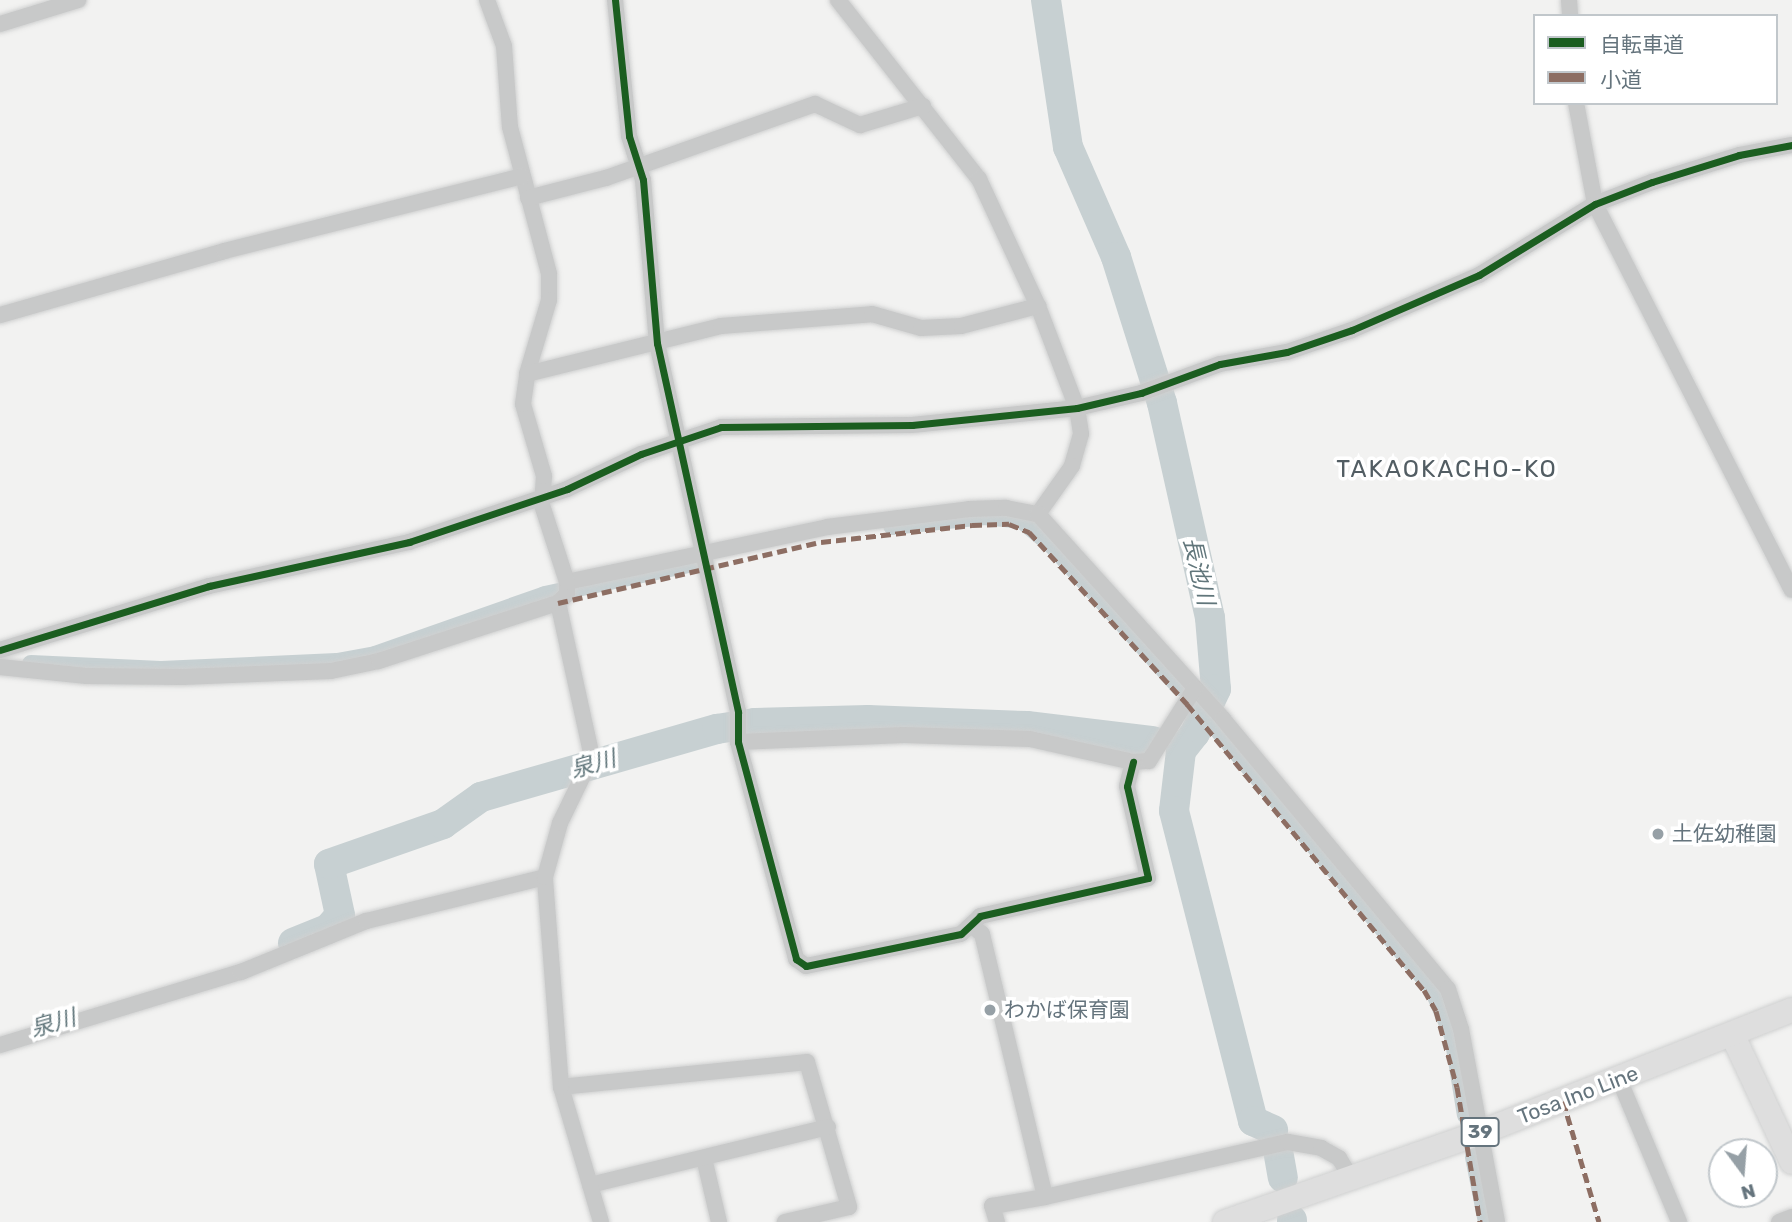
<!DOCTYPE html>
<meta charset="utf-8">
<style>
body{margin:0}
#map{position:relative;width:1792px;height:1222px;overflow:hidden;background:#f2f2f1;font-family:Rubik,"Noto Sans JP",sans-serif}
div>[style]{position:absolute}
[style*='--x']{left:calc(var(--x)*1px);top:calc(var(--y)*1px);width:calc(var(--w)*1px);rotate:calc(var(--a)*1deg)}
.canal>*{height:18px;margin:-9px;padding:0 9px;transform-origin:9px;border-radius:9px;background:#c7d0d2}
.river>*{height:30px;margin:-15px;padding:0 15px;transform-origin:15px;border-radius:15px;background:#c7d0d2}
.roads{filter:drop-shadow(0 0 2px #cfd0d0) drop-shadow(0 0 2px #cfd0d0)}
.street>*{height:16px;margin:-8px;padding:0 8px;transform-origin:8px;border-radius:8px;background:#c8c9c9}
.primary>*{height:24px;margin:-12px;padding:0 12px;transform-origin:12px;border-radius:12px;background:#dedede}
.quiet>*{height:5px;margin-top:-2.5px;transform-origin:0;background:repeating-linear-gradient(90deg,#8d6e63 0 10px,transparent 0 15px)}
.cycleway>*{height:7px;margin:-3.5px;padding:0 3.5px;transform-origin:3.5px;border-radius:3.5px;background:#1b5e20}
.dots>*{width:19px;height:19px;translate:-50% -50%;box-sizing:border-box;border:4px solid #fff;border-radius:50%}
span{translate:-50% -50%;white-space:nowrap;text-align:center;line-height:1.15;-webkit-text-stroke:7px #fff;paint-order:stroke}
.shield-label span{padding:2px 5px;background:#fff;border:2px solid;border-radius:5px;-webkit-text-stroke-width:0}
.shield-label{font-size:19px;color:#65747d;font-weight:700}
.poi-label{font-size:21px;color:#65747d}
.left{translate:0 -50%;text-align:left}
.street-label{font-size:21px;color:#65747d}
.water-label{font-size:23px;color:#61767b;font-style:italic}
.quarter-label{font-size:24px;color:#525d63;letter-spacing:2px}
.legend{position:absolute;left:1533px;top:14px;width:245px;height:91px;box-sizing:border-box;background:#fff;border:2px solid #c1c7cb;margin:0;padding:9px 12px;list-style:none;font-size:21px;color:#65747d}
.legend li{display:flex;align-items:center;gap:14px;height:35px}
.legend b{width:35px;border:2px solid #c1c7cb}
.north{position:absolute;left:1708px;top:1138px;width:70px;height:70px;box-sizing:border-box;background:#fff;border:2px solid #c1c7cb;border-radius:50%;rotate:164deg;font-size:19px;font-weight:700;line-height:28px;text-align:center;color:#65747d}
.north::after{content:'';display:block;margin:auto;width:24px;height:32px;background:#96a0a6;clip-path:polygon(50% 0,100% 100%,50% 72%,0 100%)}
</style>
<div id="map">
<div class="canal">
<i style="--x:892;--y:526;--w:93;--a:-6.2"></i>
<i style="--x:984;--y:516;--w:38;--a:6"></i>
<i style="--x:1022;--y:520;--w:39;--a:40"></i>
<i style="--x:1052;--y:545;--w:191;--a:48"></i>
<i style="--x:31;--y:664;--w:130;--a:2.6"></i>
<i style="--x:161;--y:670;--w:176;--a:-2.6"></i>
<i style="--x:337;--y:662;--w:39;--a:-10"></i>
<i style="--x:375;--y:655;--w:180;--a:-19.4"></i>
<i style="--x:545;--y:595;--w:161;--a:-12.2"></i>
<i style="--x:1200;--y:708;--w:363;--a:50.3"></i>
<i style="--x:1432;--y:987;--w:53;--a:66.8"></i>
<i style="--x:1453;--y:1036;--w:80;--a:80.7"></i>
<i style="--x:1474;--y:1157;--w:66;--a:78.7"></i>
</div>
<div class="river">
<i style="--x:1046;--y:0;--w:149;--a:81.5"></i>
<i style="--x:1068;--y:147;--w:120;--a:66.4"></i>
<i style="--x:1116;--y:257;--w:153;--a:72.5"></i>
<i style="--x:1162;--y:403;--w:220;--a:77.4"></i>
<i style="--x:1210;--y:618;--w:71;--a:85.2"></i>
<i style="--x:1216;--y:689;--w:49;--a:115.5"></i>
<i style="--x:1195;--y:733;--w:23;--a:128"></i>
<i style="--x:1181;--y:751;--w:60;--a:96.7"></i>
<i style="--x:1174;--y:811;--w:320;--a:75.7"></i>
<i style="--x:1253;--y:1121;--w:22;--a:24"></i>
<i style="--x:293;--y:943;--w:38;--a:-22"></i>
<i style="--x:328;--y:929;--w:18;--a:-49"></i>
<i style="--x:340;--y:915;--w:52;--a:-102.2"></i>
<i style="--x:329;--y:864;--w:121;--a:-19.3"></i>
<i style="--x:443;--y:824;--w:47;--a:-35.4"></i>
<i style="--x:481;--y:797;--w:246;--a:-16.1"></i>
<i style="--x:717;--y:729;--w:38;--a:-9"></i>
<i style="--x:755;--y:723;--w:113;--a:-1.5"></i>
<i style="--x:868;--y:720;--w:159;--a:2.2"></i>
<i style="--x:1027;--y:726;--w:127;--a:6.8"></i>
<i style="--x:1279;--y:1156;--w:22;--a:80"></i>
<i style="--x:1292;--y:1220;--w:2;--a:90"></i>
</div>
<div class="roads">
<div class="street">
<i style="--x:487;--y:0;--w:49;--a:69.7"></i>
<i style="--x:504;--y:46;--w:81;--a:85.8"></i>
<i style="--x:510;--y:127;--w:152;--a:75.1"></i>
<i style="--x:549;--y:274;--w:26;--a:90"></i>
<i style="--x:549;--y:300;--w:77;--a:106.6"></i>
<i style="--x:615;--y:0;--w:137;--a:84.1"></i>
<i style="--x:629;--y:136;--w:46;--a:72.3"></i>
<i style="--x:643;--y:180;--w:164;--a:85.1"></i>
<i style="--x:657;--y:343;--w:378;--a:77.6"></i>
<i style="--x:738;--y:712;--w:30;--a:90"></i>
<i style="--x:738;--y:742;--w:225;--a:75"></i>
<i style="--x:796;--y:959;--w:12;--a:35"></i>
<i style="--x:806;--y:966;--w:158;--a:-11.7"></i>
<i style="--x:961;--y:934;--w:26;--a:-43"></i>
<i style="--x:980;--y:916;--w:172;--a:-12.7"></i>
<i style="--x:1148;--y:878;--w:94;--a:-102.9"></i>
<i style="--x:1127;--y:786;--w:25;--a:-76"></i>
<i style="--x:838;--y:0;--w:228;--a:51.8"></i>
<i style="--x:979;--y:179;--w:140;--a:65.1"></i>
<i style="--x:1038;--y:306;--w:109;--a:69.1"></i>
<i style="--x:1077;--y:408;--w:26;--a:81"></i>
<i style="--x:1081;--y:434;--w:33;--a:106"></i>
<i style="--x:1072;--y:466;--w:59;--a:125.3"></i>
<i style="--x:1569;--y:0;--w:16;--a:86"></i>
<i style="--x:0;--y:24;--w:82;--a:-17.1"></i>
<i style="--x:1576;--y:103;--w:103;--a:79.3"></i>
<i style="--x:1595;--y:204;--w:433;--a:63"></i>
<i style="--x:528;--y:198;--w:81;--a:-14.4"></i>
<i style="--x:606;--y:178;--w:222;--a:-19.5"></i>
<i style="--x:815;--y:104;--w:50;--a:25"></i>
<i style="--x:860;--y:125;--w:66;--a:-16.8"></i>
<i style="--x:0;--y:315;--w:233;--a:-15.9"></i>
<i style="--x:224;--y:251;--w:307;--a:-14.1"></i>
<i style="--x:567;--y:582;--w:266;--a:-11.9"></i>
<i style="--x:827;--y:527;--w:143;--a:-7.2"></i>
<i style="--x:969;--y:509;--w:37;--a:-2"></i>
<i style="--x:1006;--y:508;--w:33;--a:11"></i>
<i style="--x:1038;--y:514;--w:276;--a:47.9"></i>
<i style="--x:1223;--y:719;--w:351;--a:50.2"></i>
<i style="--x:1448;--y:989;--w:42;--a:72"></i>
<i style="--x:1461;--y:1029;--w:196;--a:79.4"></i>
<i style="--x:0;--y:650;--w:219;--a:-17"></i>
<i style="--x:209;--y:586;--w:205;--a:-12.4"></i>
<i style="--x:409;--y:542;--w:167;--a:-18.5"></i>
<i style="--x:567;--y:489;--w:82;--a:-25.3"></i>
<i style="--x:641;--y:454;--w:84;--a:-18.6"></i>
<i style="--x:721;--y:427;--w:191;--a:-0.6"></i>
<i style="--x:912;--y:425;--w:166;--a:-5.9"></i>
<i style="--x:1077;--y:408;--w:66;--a:-13.2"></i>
<i style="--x:1141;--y:393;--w:84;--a:-20.2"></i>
<i style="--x:1220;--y:364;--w:68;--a:-10.2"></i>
<i style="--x:1287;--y:352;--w:69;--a:-18.7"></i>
<i style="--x:1352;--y:330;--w:138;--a:-23.4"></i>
<i style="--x:1479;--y:275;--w:136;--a:-31.5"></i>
<i style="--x:1595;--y:204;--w:61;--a:-21.1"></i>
<i style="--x:1652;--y:182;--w:91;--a:-17.2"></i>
<i style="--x:1739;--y:155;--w:54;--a:-10.7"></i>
<i style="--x:0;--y:667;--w:87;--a:5.9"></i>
<i style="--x:87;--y:676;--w:95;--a:0.6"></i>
<i style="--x:182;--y:677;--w:149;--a:-2.3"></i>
<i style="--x:331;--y:671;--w:49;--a:-11.8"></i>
<i style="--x:379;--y:661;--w:188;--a:-18"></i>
<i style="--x:738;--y:742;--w:166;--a:-2.4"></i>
<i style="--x:904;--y:735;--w:126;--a:1.8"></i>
<i style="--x:1030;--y:739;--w:106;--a:12.6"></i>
<i style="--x:1133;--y:762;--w:16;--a:-4"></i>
<i style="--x:1149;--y:761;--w:86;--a:-57.8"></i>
<i style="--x:971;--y:925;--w:14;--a:39"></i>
<i style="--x:982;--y:934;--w:270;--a:76.5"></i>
<i style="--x:1045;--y:1197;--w:249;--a:-12.8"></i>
<i style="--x:1288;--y:1142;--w:34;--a:10"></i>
<i style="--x:1321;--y:1148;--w:21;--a:29"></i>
<i style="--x:1339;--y:1158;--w:23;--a:59"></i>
<i style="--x:0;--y:1045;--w:252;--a:-16.9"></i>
<i style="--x:241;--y:972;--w:135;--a:-22.2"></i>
<i style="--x:366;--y:921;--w:184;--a:-13.8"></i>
<i style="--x:1619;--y:1079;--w:155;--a:67.2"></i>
<i style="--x:561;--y:1087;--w:247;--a:-5.8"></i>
<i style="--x:807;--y:1062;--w:151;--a:73.8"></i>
<i style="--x:849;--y:1207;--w:66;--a:166.8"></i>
<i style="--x:704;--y:1158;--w:66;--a:76.8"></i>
<i style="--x:590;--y:1185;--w:245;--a:-13.7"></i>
<i style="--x:601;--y:1222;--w:141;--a:-106.5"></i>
<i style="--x:561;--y:1087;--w:211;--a:-94.4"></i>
<i style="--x:545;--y:877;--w:56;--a:-74.5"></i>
<i style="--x:560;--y:823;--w:73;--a:-64.1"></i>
<i style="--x:592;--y:757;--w:158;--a:-102.4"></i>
<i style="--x:558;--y:603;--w:13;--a:-45"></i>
<i style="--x:567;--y:594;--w:12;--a:-90"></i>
<i style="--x:567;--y:582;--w:81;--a:-108"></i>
<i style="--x:542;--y:505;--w:29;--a:-86"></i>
<i style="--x:544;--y:476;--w:75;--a:-106.3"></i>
<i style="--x:523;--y:404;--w:30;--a:-82"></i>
<i style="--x:527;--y:374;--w:200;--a:-13.9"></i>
<i style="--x:721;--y:326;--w:151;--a:-4.5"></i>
<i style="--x:872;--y:314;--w:51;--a:15.9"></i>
<i style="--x:921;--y:328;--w:40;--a:-2.9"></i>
<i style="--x:961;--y:326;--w:80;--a:-14.6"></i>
<i style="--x:997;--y:1222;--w:17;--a:-107"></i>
<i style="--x:992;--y:1206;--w:54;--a:-9.6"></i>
<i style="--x:1779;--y:1222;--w:14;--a:-21"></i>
</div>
<div class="primary">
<i style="--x:1733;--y:1036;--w:139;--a:64.9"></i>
<i style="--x:1225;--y:1222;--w:272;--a:-19.3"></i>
<i style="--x:1482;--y:1132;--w:333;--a:-21.5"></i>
</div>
</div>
<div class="quiet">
<i style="--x:558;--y:603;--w:270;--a:-13.1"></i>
<i style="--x:821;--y:542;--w:152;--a:-6.4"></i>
<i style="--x:972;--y:525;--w:37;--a:-2"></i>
<i style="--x:1009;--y:524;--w:22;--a:22"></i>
<i style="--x:1029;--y:532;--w:234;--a:47.4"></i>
<i style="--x:1187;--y:704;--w:371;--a:50.4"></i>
<i style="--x:1424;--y:990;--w:24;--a:60"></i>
<i style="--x:1436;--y:1011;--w:79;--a:74.6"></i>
<i style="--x:1457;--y:1087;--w:137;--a:80.3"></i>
<i style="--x:1563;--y:1101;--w:126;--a:73.4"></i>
</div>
<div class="cycleway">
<i style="--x:615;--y:0;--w:137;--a:84.1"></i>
<i style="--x:629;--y:136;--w:46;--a:72.3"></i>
<i style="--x:643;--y:180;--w:164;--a:85.1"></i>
<i style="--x:657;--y:343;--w:378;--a:77.6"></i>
<i style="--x:738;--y:712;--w:30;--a:90"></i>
<i style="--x:738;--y:742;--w:225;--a:75"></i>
<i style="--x:796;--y:959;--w:12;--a:35"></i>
<i style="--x:806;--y:966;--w:158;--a:-11.7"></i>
<i style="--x:961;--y:934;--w:26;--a:-43"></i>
<i style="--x:980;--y:916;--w:172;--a:-12.7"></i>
<i style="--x:1148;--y:878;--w:94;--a:-102.9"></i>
<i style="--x:1127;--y:786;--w:25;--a:-76"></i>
<i style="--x:0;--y:650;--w:219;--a:-17"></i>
<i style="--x:209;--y:586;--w:205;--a:-12.4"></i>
<i style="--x:409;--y:542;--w:167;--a:-18.5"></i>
<i style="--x:567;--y:489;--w:82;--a:-25.3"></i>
<i style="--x:641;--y:454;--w:84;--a:-18.6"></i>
<i style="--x:721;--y:427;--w:191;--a:-0.6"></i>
<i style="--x:912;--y:425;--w:166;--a:-5.9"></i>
<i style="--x:1077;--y:408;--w:66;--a:-13.2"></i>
<i style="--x:1141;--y:393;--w:84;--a:-20.2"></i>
<i style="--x:1220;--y:364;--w:68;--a:-10.2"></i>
<i style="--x:1287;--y:352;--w:69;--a:-18.7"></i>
<i style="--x:1352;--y:330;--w:138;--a:-23.4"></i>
<i style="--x:1479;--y:275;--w:136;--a:-31.5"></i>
<i style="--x:1595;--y:204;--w:61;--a:-21.1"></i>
<i style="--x:1652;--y:182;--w:91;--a:-17.2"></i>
<i style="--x:1739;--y:155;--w:54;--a:-10.7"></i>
</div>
<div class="dots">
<i style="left:1658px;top:834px;background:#96a0a6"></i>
<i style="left:990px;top:1010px;background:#96a0a6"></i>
</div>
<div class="shield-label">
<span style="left:1480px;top:1132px">39</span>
</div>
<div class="poi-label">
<span class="left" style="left:1672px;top:834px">土佐幼稚園</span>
<span class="left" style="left:1004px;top:1010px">わかば保育園</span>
</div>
<div class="street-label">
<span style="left:1578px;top:1095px;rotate:-21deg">Tosa Ino Line</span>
</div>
<div class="water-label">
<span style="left:1199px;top:571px;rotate:77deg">長池川</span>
<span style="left:593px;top:764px;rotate:-16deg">泉川</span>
<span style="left:53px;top:1023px;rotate:-16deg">泉川</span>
</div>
<div class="quarter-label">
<span style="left:1447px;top:470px">TAKAOKACHO-KO</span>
</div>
<ul class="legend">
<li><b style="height:9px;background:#1b5e20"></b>自転車道</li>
<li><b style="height:9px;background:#8d6e63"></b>小道</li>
</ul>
<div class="north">N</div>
</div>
